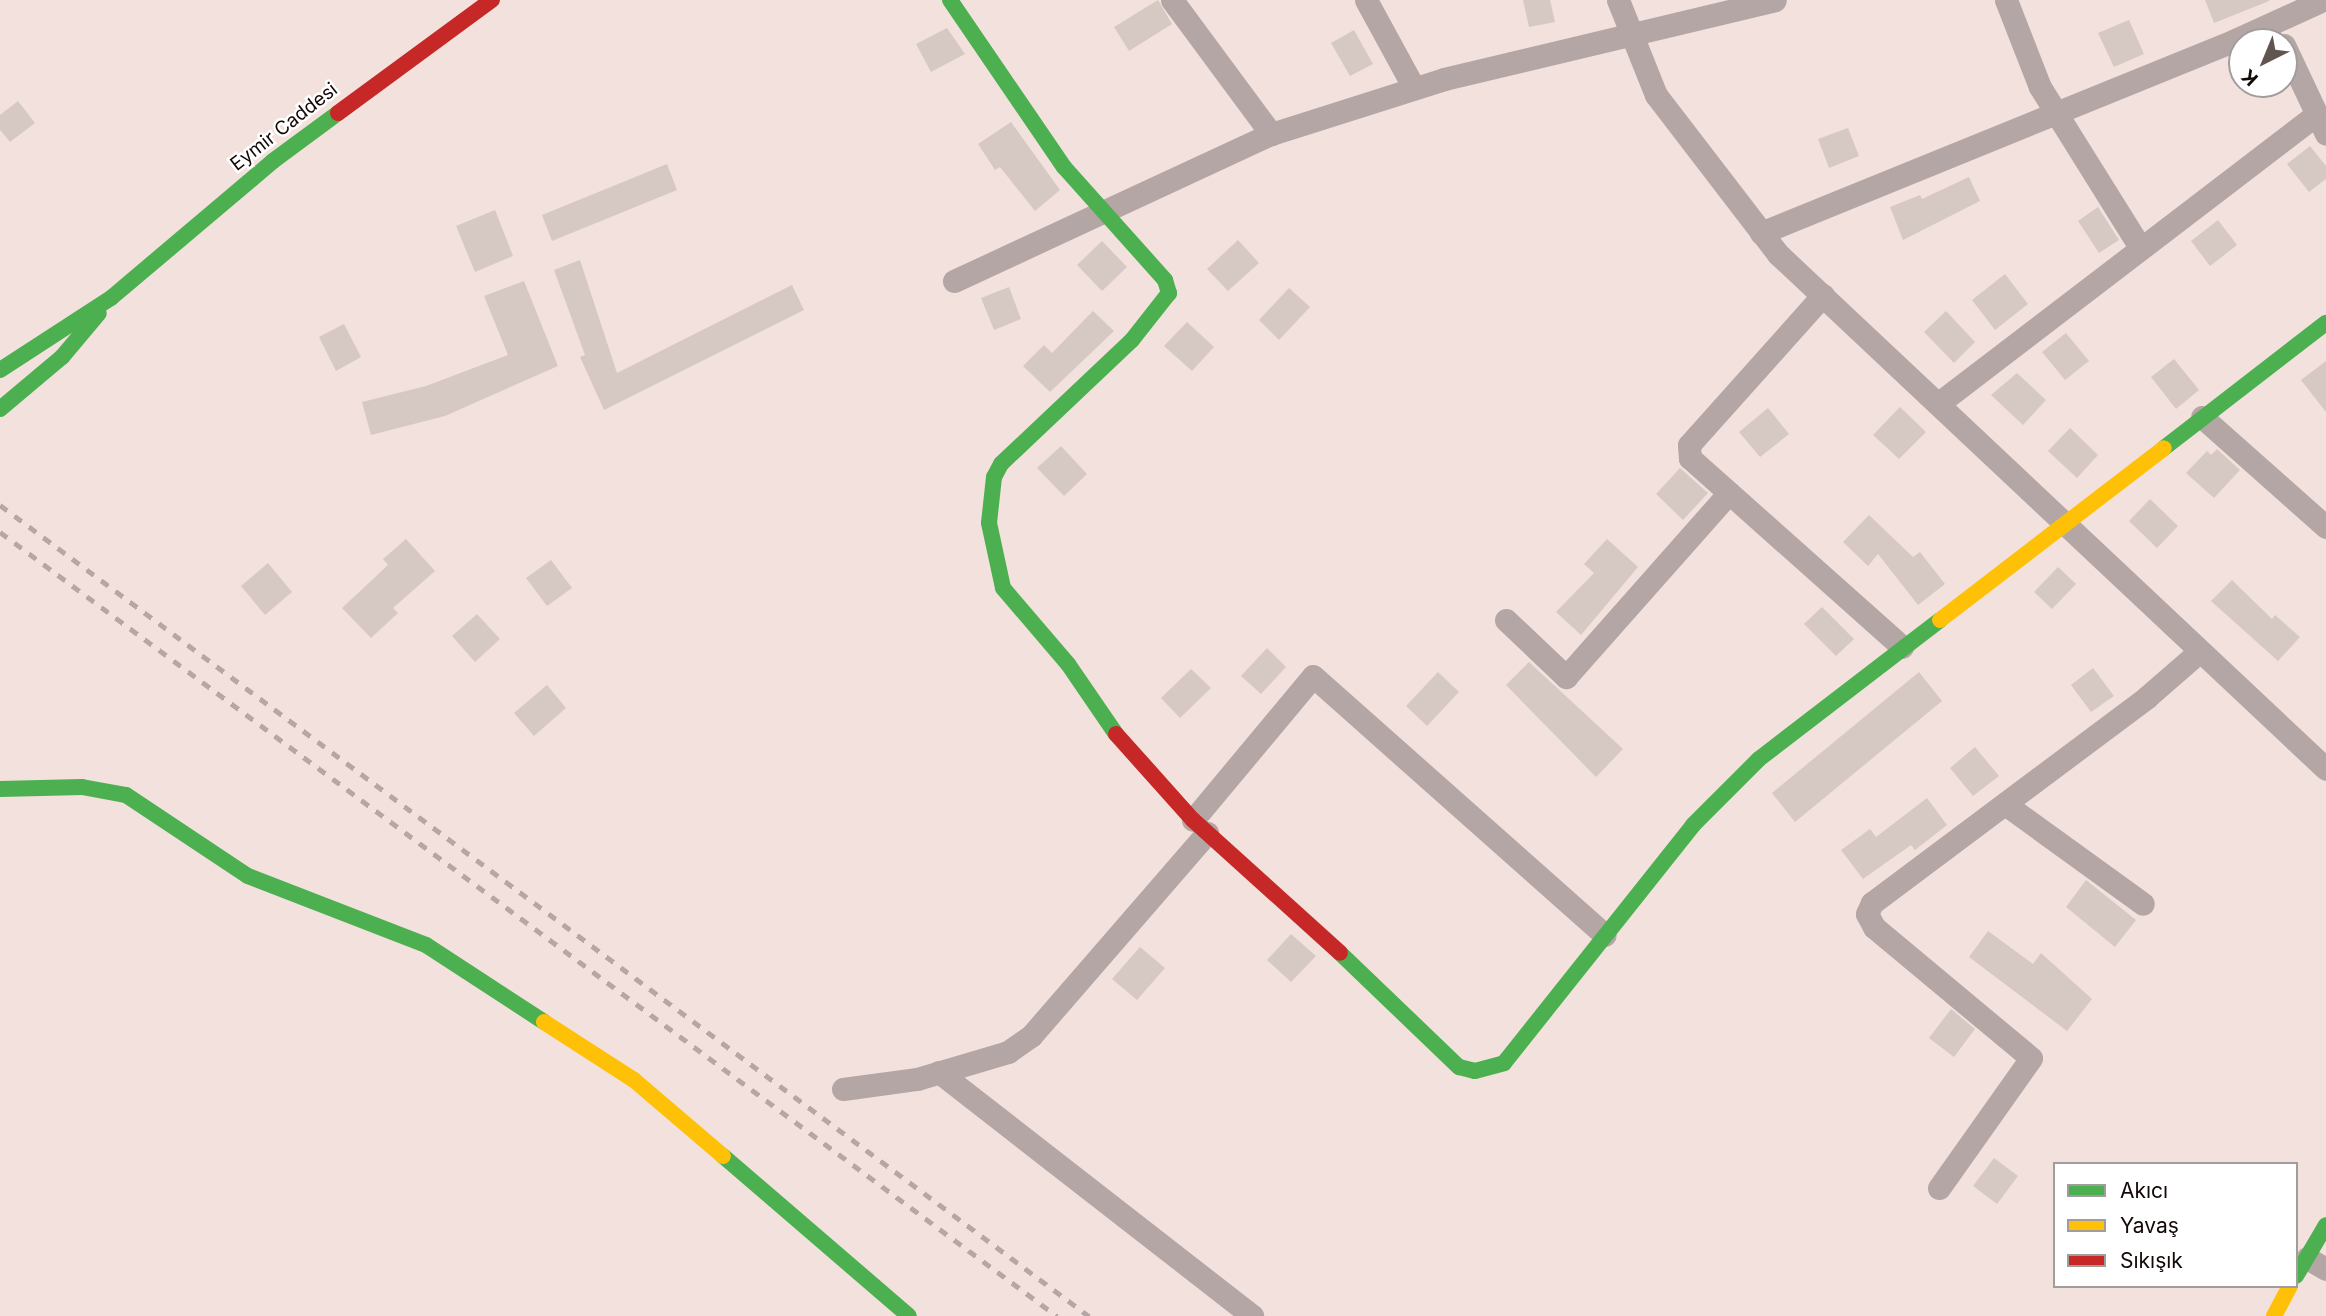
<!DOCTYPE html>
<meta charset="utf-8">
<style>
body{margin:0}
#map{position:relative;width:2326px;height:1316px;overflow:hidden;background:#f2e1dc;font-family:Inter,sans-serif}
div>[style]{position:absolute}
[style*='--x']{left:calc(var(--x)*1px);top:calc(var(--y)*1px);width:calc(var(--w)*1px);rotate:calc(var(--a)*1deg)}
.building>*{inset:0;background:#d6c9c4}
.street>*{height:23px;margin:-11.5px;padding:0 11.5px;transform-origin:11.5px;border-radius:11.5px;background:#b3a6a5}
.fast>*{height:16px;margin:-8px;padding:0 8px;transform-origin:8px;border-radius:8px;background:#4caf50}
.slow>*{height:16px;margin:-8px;padding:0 8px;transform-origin:8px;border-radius:8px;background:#ffc107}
.jam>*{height:16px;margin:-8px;padding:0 8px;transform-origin:8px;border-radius:8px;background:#c62828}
.rail>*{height:5px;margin-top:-2.5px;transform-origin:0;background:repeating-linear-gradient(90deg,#b5a7a5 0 9px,transparent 0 18px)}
span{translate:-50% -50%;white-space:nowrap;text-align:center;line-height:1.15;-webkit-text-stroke:5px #fff;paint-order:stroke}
.street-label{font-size:19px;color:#130907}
.legend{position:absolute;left:2053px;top:1162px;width:245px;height:126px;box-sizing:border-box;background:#fff;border:2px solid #a19d9c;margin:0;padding:9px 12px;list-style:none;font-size:21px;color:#130907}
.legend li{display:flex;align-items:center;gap:14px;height:35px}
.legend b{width:35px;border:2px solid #a19d9c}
.north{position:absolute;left:2228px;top:28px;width:70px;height:70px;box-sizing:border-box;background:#fff;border:2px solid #a19d9c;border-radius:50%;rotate:223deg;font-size:19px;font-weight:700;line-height:28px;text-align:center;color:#130907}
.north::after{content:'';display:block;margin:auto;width:24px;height:32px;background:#615552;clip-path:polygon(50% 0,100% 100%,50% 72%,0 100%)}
</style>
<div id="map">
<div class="building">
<i style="clip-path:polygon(1158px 0,1172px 24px,1129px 51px,1114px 27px)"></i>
<i style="clip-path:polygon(1523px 0,1550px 0,1555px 22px,1529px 27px)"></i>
<i style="clip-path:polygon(2205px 0,2269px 0,2269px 1px,2214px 23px)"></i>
<i style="clip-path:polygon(2129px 20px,2144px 54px,2114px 67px,2098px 33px)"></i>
<i style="clip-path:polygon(947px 28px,965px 54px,931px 72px,916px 44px)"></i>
<i style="clip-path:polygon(1354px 30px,1373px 64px,1350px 76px,1331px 43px)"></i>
<i style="clip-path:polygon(18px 101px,35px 123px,10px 142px,0 130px,0 115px)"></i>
<i style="clip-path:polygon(1011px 122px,1060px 190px,1035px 211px,1000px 167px,995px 170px,978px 144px)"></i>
<i style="clip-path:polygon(1848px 128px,1859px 156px,1829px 168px,1818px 139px)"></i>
<i style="clip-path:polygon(2310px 146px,2326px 166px,2326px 179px,2309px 192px,2287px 164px)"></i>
<i style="clip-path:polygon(667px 164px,677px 190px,552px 241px,542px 215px)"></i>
<i style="clip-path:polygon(1969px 177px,1980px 201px,1903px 240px,1890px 207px,1920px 195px,1922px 199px)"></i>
<i style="clip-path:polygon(2098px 207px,2119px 240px,2099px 253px,2078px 221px)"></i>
<i style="clip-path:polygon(495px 210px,513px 256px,475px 272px,456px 226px)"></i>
<i style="clip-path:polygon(2218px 220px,2237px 245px,2210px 266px,2191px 241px)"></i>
<i style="clip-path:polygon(1238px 240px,1259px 263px,1228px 291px,1207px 269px)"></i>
<i style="clip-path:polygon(1102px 241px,1127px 267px,1102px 291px,1077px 265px)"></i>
<i style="clip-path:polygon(580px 260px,617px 373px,792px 285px,804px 310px,604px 410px,580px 357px,585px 355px,554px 270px)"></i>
<i style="clip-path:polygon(2005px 274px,2028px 304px,1995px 330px,1972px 300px)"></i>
<i style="clip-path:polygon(524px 281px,558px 366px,445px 416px,371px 435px,362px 402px,426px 386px,508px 355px,484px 296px)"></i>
<i style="clip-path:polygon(1009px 287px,1021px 319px,994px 330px,981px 298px)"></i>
<i style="clip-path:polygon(1289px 288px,1310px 307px,1279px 340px,1259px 320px)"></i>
<i style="clip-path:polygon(1093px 311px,1114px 331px,1050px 392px,1023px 366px,1044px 345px,1052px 353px)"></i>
<i style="clip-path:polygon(1946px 311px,1975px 342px,1954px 363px,1924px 332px)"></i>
<i style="clip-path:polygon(1187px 322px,1214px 347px,1192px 371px,1164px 346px)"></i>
<i style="clip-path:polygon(344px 324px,361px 357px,336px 371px,319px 337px)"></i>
<i style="clip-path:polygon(2066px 333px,2089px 361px,2065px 380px,2042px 352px)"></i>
<i style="clip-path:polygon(2174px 359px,2199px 390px,2176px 409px,2151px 377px)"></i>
<i style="clip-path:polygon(2326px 361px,2326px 412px,2301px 380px)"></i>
<i style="clip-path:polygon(2017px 373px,2046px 400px,2023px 425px,1991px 395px)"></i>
<i style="clip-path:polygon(1900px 407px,1926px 432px,1899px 459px,1873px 435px)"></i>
<i style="clip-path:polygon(1768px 408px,1789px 434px,1760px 457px,1739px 432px)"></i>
<i style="clip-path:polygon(2070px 428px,2098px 455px,2077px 478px,2048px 451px)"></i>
<i style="clip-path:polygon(1061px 446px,1087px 474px,1064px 496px,1037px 468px)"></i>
<i style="clip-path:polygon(2217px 449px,2240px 470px,2214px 498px,2186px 473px,2207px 451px,2211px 455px)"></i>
<i style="clip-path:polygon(1680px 468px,1708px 493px,1683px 520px,1656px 494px)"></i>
<i style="clip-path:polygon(2150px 499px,2178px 526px,2157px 548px,2129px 521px)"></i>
<i style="clip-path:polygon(1869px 515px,1913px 557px,1920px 552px,1945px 584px,1918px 605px,1878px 554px,1868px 566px,1843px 542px)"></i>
<i style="clip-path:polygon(406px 539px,435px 571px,393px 608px,398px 613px,371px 638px,342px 608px,388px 565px,383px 559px)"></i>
<i style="clip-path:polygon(1607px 539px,1638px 567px,1581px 635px,1556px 612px,1594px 573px,1584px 564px)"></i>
<i style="clip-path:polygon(551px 560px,572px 588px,547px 606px,526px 578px)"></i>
<i style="clip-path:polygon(268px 563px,292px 592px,265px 615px,241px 586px)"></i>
<i style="clip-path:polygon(2058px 567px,2076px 584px,2052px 609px,2034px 592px)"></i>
<i style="clip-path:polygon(2232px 580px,2272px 619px,2275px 615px,2300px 637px,2278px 661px,2211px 601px)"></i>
<i style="clip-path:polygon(1822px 607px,1854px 639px,1836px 656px,1804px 624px)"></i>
<i style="clip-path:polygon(477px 614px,500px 639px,475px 662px,452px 636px)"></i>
<i style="clip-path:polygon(1267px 648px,1286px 667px,1261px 694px,1241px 676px)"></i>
<i style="clip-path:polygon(1529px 662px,1623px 749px,1596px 777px,1506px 685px)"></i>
<i style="clip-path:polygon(2093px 668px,2114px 696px,2091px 712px,2071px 685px)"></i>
<i style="clip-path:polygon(1191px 669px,1211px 688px,1180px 718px,1161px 698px)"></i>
<i style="clip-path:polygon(1438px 672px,1459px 692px,1427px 726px,1406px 706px)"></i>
<i style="clip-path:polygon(1919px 672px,1942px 701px,1795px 822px,1772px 793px)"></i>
<i style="clip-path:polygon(547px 685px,566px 708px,534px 736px,514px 713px)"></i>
<i style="clip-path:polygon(1975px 747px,1999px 776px,1973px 796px,1950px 768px)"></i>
<i style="clip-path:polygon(1927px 798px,1947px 825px,1915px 850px,1911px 845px,1863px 879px,1841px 850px,1870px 829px,1876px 837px)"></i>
<i style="clip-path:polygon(2086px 880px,2136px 920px,2115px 947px,2066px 907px)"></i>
<i style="clip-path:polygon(1988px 931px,2033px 964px,2041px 953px,2092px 999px,2067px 1031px,1969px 957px)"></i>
<i style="clip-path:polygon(1291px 934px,1316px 956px,1291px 982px,1267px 960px)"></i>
<i style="clip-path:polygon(1140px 947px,1165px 968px,1137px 1000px,1112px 979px)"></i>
<i style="clip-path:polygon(1951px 1009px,1975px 1029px,1954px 1057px,1929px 1038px)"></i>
<i style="clip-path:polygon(1994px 1158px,2018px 1176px,1997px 1204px,1973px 1186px)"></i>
</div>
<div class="street">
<i style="--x:1172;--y:0;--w:167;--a:53.5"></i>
<i style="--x:1366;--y:0;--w:100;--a:61.4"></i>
<i style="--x:1618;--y:0;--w:102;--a:68.2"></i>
<i style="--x:1656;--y:95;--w:200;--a:52.5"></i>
<i style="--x:1778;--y:254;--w:752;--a:43.22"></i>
<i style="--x:2006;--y:0;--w:93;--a:68.7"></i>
<i style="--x:2040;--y:87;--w:189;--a:58"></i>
<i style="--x:2284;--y:45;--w:98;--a:64.7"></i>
<i style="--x:1761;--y:233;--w:510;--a:-22.14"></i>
<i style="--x:2233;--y:41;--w:99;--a:-24.5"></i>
<i style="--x:954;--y:281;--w:349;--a:-24.9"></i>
<i style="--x:1271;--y:134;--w:182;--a:-17.6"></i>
<i style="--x:1444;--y:79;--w:340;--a:-13.4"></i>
<i style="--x:1823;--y:295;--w:201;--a:131.8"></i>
<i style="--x:1689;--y:445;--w:13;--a:86"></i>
<i style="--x:1690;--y:458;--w:284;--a:41.7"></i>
<i style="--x:1939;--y:403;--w:476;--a:-37.4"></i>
<i style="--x:2202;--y:417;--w:166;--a:41.6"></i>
<i style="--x:1506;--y:620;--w:83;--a:43.5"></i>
<i style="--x:1566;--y:677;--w:246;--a:-48.5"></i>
<i style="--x:2005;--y:804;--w:170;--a:35.9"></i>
<i style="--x:1193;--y:820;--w:187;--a:-50.2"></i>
<i style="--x:1313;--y:676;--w:390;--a:41.6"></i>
<i style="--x:939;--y:1072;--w:397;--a:37.9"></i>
<i style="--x:843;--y:1089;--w:75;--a:-7.7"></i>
<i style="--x:917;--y:1079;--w:95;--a:-16.5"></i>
<i style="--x:1008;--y:1052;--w:28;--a:-35"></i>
<i style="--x:1031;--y:1036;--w:269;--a:-49.1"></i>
<i style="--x:1939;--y:1188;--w:159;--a:-54.7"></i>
<i style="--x:2031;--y:1058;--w:204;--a:-140.2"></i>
<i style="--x:1874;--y:927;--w:15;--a:-118"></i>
<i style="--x:1867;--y:914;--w:12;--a:-66"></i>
<i style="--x:1872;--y:903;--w:344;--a:-36.8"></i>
<i style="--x:2147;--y:697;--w:70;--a:-41"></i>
<i style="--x:2307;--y:1258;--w:22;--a:30"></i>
</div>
<div class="fast">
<i style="--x:950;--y:0;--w:202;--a:55.7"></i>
<i style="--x:1064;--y:167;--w:152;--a:48.2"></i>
<i style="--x:1165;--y:280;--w:14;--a:73"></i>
<i style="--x:1169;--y:293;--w:60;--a:128.2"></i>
<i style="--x:1132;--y:340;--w:180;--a:136.6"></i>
<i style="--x:1001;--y:464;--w:15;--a:118"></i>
<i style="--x:994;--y:477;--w:46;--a:96.2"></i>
<i style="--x:989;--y:523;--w:66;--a:77.8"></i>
<i style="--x:1003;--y:588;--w:100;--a:49.5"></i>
<i style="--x:1068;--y:664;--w:85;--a:55.6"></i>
<i style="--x:0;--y:370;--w:132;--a:-33"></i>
<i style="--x:111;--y:298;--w:212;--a:-40.2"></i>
<i style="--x:273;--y:161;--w:81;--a:-36.4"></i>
<i style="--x:0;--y:409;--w:81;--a:-40"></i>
<i style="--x:62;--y:357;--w:57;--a:-49.9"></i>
<i style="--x:2164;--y:448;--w:205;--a:-37.7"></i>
<i style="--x:0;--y:789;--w:82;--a:-1.4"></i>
<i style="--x:82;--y:787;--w:45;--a:10.3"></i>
<i style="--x:126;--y:795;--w:146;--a:33.6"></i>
<i style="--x:248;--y:876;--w:191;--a:21.2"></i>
<i style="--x:426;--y:945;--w:141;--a:33.1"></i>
<i style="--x:1340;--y:953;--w:165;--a:43.8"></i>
<i style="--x:1459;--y:1067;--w:16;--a:14"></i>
<i style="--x:1475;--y:1071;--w:30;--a:-15"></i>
<i style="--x:1504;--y:1063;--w:304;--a:-51.5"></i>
<i style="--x:1693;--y:825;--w:93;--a:-45"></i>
<i style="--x:1759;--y:759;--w:228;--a:-37.5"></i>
<i style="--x:723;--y:1156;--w:245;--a:40.7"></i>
<i style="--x:2296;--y:1276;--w:59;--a:-59.5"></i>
</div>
<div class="slow">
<i style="--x:1940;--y:620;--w:282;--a:-37.5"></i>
<i style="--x:544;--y:1022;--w:107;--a:32.8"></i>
<i style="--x:634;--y:1080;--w:117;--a:40.5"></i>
<i style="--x:2274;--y:1316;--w:34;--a:-62"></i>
</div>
<div class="jam">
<i style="--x:338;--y:113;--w:191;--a:-36.3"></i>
<i style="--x:1116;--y:734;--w:115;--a:48.2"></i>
<i style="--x:1193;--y:820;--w:198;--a:42.1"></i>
</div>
<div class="rail">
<i style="--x:0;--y:505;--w:1358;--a:36.68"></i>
<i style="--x:0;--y:532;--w:1316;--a:36.57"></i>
</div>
<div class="street-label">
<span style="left:284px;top:127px;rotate:-38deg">Eymir Caddesi</span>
</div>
<ul class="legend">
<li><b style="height:9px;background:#4caf50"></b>Akıcı</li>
<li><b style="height:9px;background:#ffc107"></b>Yavaş</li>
<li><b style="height:9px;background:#c62828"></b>Sıkışık</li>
</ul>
<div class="north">K</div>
</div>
